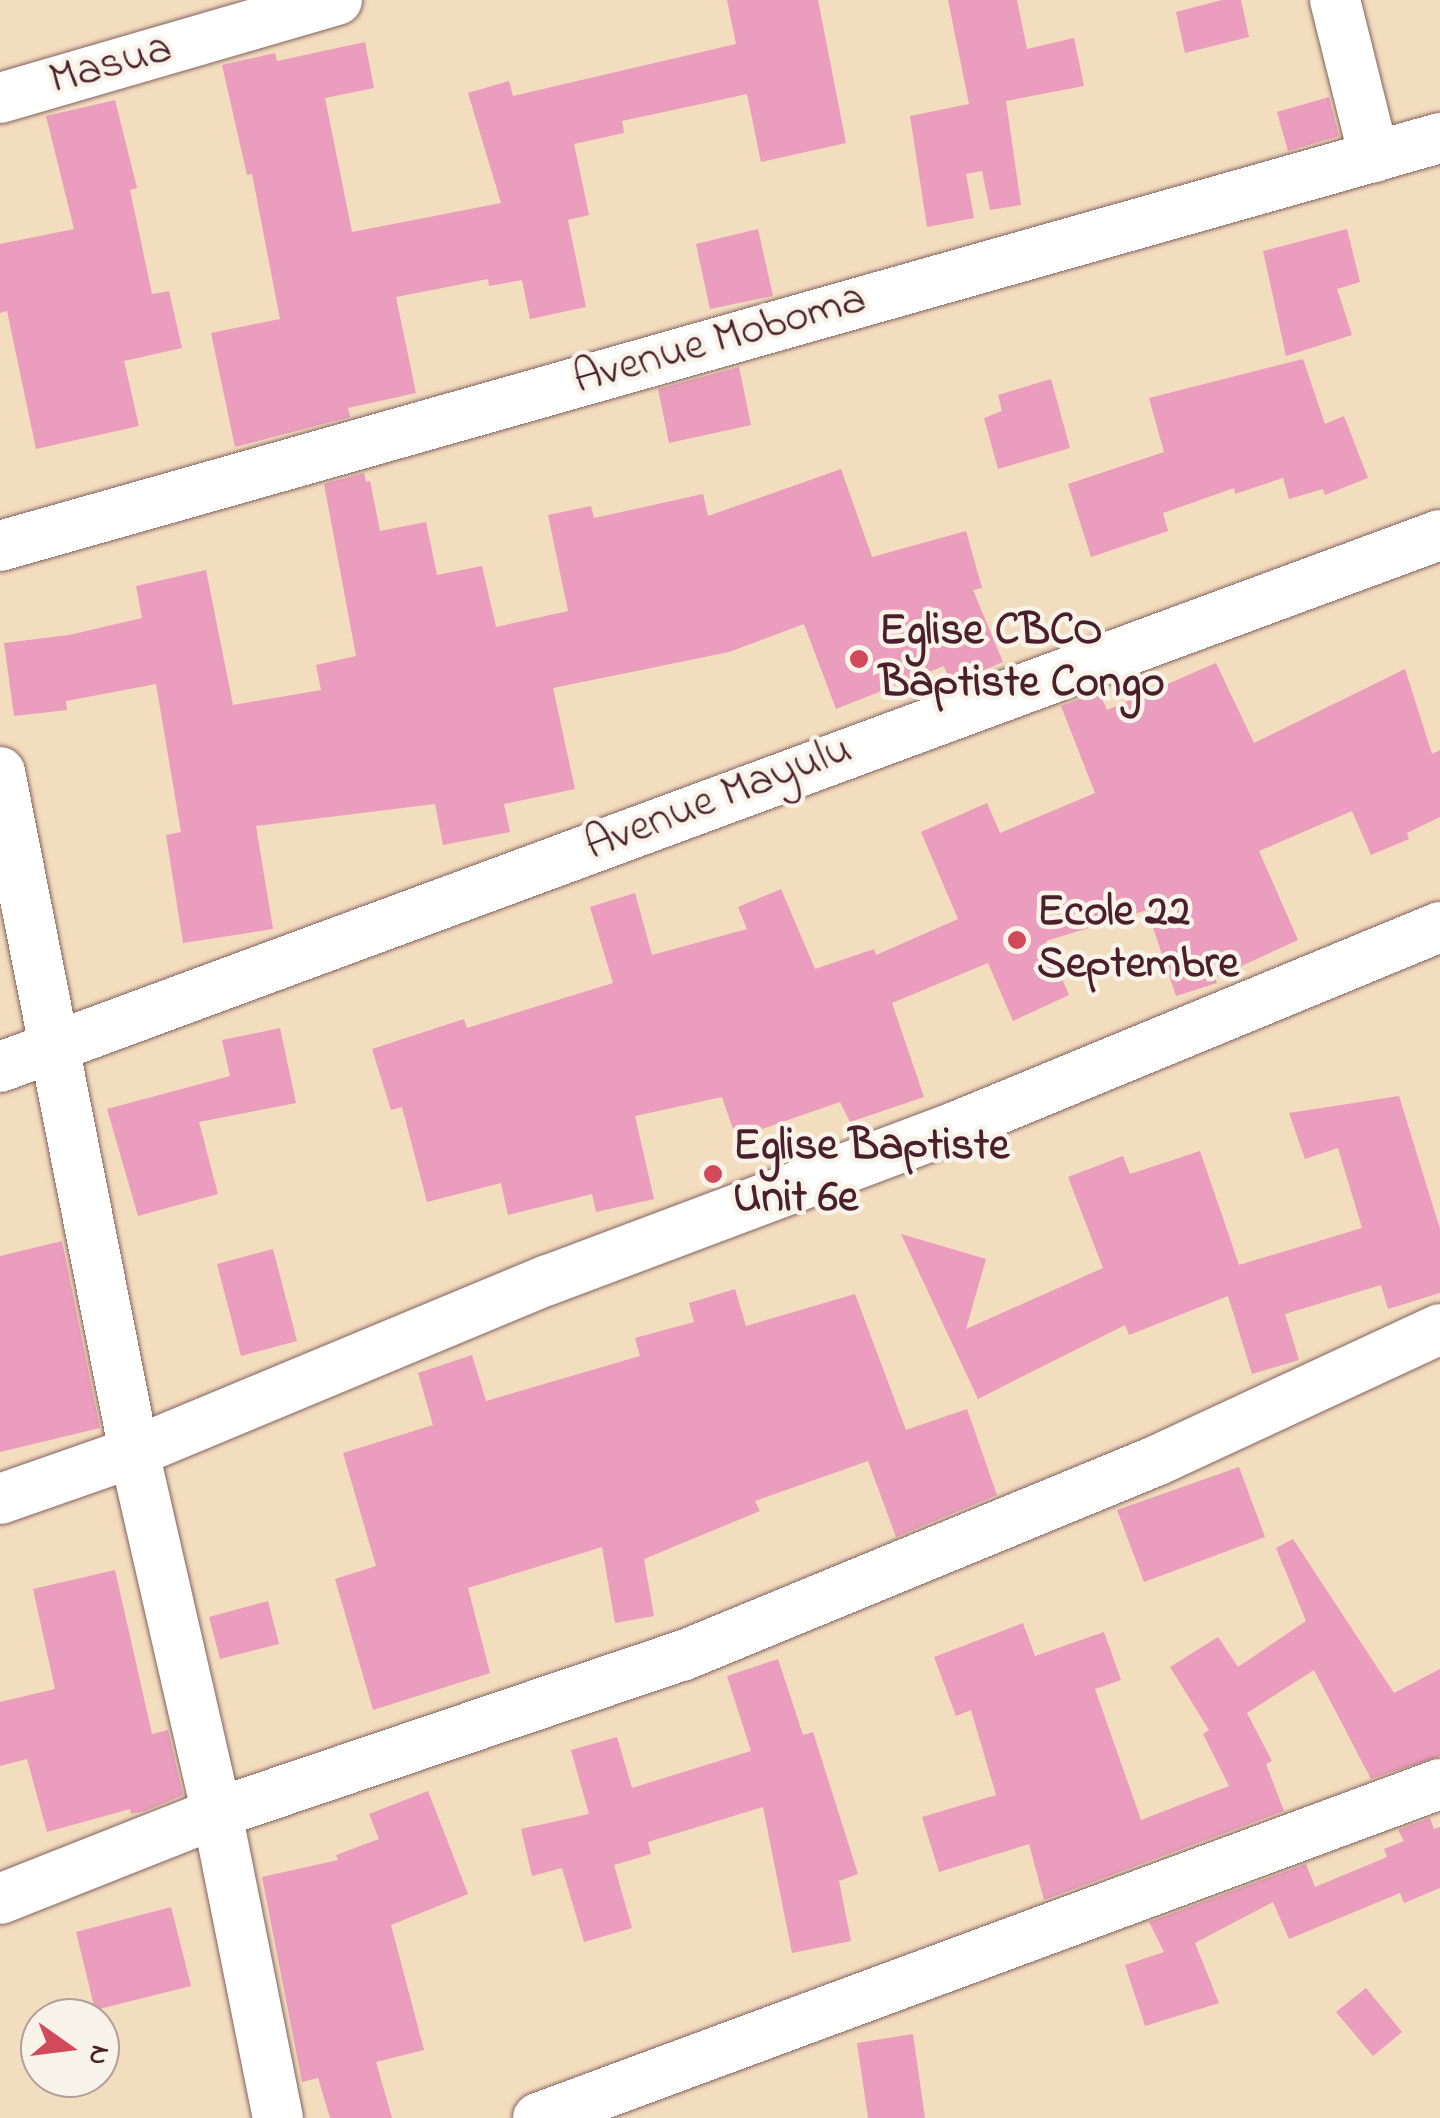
<!DOCTYPE html>
<style>
body{margin:0}
#map{position:relative;width:1440px;height:2118px;overflow:hidden;background:#f3ddbf;font-family:"Indie Flower",sans-serif}
div>[style]{position:absolute}
[style*='--x']{left:calc(var(--x)*1px);top:calc(var(--y)*1px);width:calc(var(--w)*1px);rotate:calc(var(--a)*1deg)}
.building>*{inset:0;background:#ea9dbc}
.roads{filter:drop-shadow(0 0 2px #85625f) drop-shadow(0 0 2px #85625f)}
.street>*{height:50px;margin:-25px;padding:0 25px;transform-origin:25px;border-radius:25px;background:#fff}
.dots>*{width:28px;height:28px;translate:-50% -50%;box-sizing:border-box;border:5px solid #f7f3e8;border-radius:50%}
span{translate:-50% -50%;white-space:nowrap;text-align:center;line-height:1.15;-webkit-text-stroke:9px #f7f3e8;paint-order:stroke}
.street-label{font-size:45px;color:#4a1f2b}
.poi-label{font-size:45px;color:#4a1f2b;font-weight:700}
.left{translate:0 -50%;text-align:left}
.north{position:absolute;left:20px;top:1998px;width:100px;height:100px;box-sizing:border-box;background:#f7f3e8;border:2px solid #b29e9c;border-radius:50%;rotate:104deg;font-size:28px;font-weight:700;line-height:40px;text-align:center;color:#4a1f2b}
.north::after{content:'';display:block;margin:auto;width:35px;height:45px;background:#d1495b;clip-path:polygon(50% 0,100% 100%,50% 72%,0 100%)}
</style>
<div id="map">
<div class="building">
<i style="clip-path:polygon(727px 0,818px 0,846px 143px,761px 162px,747px 94px,622px 121px,624px 133px,574px 144px,589px 215px,568px 220px,586px 307px,530px 319px,522px 280px,489px 286px,488px 279px,396px 297px,416px 393px,348px 408px,350px 417px,235px 447px,211px 333px,280px 319px,252px 174px,247px 175px,222px 65px,275px 53px,277px 61px,365px 42px,374px 88px,325px 98px,352px 232px,501px 203px,468px 93px,509px 81px,513px 96px,736px 44px)"></i>
<i style="clip-path:polygon(948px 0,1017px 0,1027px 49px,1074px 38px,1084px 86px,1006px 101px,1021px 205px,990px 210px,982px 171px,966px 174px,974px 218px,927px 227px,910px 116px,969px 104px)"></i>
<i style="clip-path:polygon(1222px 0,1241px 0,1249px 37px,1185px 53px,1176px 12px)"></i>
<i style="clip-path:polygon(1329px 97px,1339px 136px,1288px 151px,1277px 112px)"></i>
<i style="clip-path:polygon(115px 100px,137px 188px,130px 190px,152px 294px,169px 291px,182px 348px,124px 361px,139px 426px,36px 449px,7px 311px,0 313px,0 244px,74px 229px,46px 116px)"></i>
<i style="clip-path:polygon(758px 229px,773px 296px,710px 309px,696px 244px)"></i>
<i style="clip-path:polygon(1347px 229px,1360px 282px,1337px 289px,1352px 335px,1286px 356px,1263px 251px)"></i>
<i style="clip-path:polygon(1303px 359px,1325px 424px,1344px 416px,1368px 478px,1325px 495px,1323px 489px,1289px 499px,1283px 478px,1235px 494px,1234px 488px,1163px 513px,1168px 531px,1091px 557px,1068px 484px,1164px 452px,1149px 398px)"></i>
<i style="clip-path:polygon(739px 367px,751px 425px,669px 443px,658px 389px)"></i>
<i style="clip-path:polygon(1051px 379px,1070px 448px,998px 469px,984px 418px,1002px 411px,998px 395px)"></i>
<i style="clip-path:polygon(841px 469px,872px 557px,966px 531px,982px 588px,973px 590px,1003px 662px,951px 684px,944px 666px,836px 709px,804px 624px,729px 652px,553px 688px,575px 789px,504px 804px,510px 832px,443px 845px,435px 804px,256px 826px,273px 929px,183px 943px,166px 835px,181px 832px,156px 684px,66px 701px,67px 710px,14px 716px,4px 643px,69px 635px,142px 618px,136px 586px,206px 570px,233px 705px,321px 690px,316px 665px,356px 656px,324px 484px,364px 473px,366px 482px,370px 481px,380px 531px,426px 522px,437px 575px,482px 566px,496px 627px,568px 611px,548px 515px,591px 506px,594px 518px,703px 494px,708px 516px)"></i>
<i style="clip-path:polygon(1216px 663px,1254px 743px,1405px 669px,1432px 754px,1440px 750px,1440px 817px,1407px 833px,1409px 839px,1371px 855px,1352px 811px,1259px 851px,1298px 940px,1215px 978px,1217px 983px,1176px 996px,1147px 910px,1046px 941px,1069px 995px,1013px 1021px,988px 963px,892px 1003px,924px 1097px,850px 1122px,840px 1102px,736px 1138px,722px 1097px,635px 1116px,654px 1199px,596px 1212px,592px 1194px,508px 1215px,501px 1183px,427px 1202px,402px 1107px,391px 1110px,372px 1049px,464px 1019px,467px 1028px,613px 983px,590px 907px,635px 893px,652px 955px,747px 929px,738px 907px,781px 889px,815px 969px,874px 949px,876px 955px,958px 919px,921px 832px,987px 803px,1000px 833px,1095px 793px,1061px 706px,1099px 692px,1107px 710px)"></i>
<i style="clip-path:polygon(280px 1028px,296px 1103px,199px 1122px,218px 1194px,138px 1216px,107px 1109px,230px 1076px,222px 1040px)"></i>
<i style="clip-path:polygon(1399px 1096px,1440px 1229px,1440px 1293px,1388px 1309px,1381px 1285px,1285px 1314px,1299px 1360px,1252px 1374px,1228px 1296px,1129px 1335px,1125px 1325px,978px 1399px,901px 1234px,986px 1259px,966px 1329px,1103px 1268px,1068px 1177px,1123px 1156px,1130px 1174px,1200px 1151px,1239px 1265px,1362px 1228px,1338px 1148px,1305px 1159px,1289px 1113px)"></i>
<i style="clip-path:polygon(62px 1241px,100px 1428px,0 1452px,0 1256px)"></i>
<i style="clip-path:polygon(273px 1249px,297px 1341px,241px 1356px,217px 1264px)"></i>
<i style="clip-path:polygon(735px 1289px,746px 1326px,855px 1294px,906px 1430px,967px 1409px,997px 1495px,896px 1537px,868px 1461px,755px 1501px,760px 1511px,644px 1559px,654px 1616px,615px 1623px,602px 1547px,468px 1588px,490px 1673px,373px 1710px,335px 1579px,376px 1566px,343px 1453px,433px 1425px,418px 1373px,472px 1355px,486px 1401px,640px 1356px,635px 1338px,694px 1322px,689px 1303px)"></i>
<i style="clip-path:polygon(1239px 1467px,1265px 1537px,1144px 1582px,1117px 1510px)"></i>
<i style="clip-path:polygon(1293px 1539px,1394px 1693px,1440px 1669px,1440px 1756px,1371px 1779px,1314px 1670px,1247px 1713px,1272px 1761px,1266px 1764px,1284px 1811px,1044px 1900px,1029px 1844px,939px 1872px,922px 1817px,996px 1795px,971px 1710px,956px 1716px,934px 1657px,1023px 1623px,1035px 1656px,1104px 1632px,1121px 1680px,1095px 1689px,1141px 1820px,1229px 1786px,1203px 1734px,1209px 1730px,1170px 1667px,1218px 1637px,1238px 1667px,1306px 1621px,1276px 1548px)"></i>
<i style="clip-path:polygon(115px 1570px,152px 1734px,168px 1730px,183px 1795px,145px 1811px,131px 1814px,130px 1809px,47px 1832px,27px 1759px,0 1766px,0 1702px,55px 1689px,33px 1589px)"></i>
<i style="clip-path:polygon(268px 1601px,279px 1644px,220px 1659px,209px 1617px)"></i>
<i style="clip-path:polygon(778px 1659px,803px 1735px,813px 1732px,858px 1874px,839px 1881px,851px 1941px,792px 1953px,763px 1807px,648px 1842px,651px 1854px,614px 1865px,632px 1928px,584px 1942px,562px 1868px,532px 1876px,521px 1829px,589px 1814px,571px 1750px,617px 1737px,632px 1788px,751px 1751px,727px 1676px)"></i>
<i style="clip-path:polygon(428px 1791px,468px 1894px,391px 1925px,424px 2050px,376px 2062px,392px 2118px,330px 2118px,318px 2078px,302px 2082px,262px 1877px,338px 1860px,336px 1855px,379px 1839px,369px 1814px)"></i>
<i style="clip-path:polygon(1430px 1818px,1434px 1829px,1440px 1827px,1440px 1888px,1404px 1903px,1400px 1893px,1289px 1939px,1273px 1902px,1195px 1943px,1219px 2003px,1145px 2026px,1125px 1965px,1164px 1952px,1149px 1922px,1306px 1864px,1315px 1887px,1387px 1857px,1384px 1849px,1404px 1841px,1398px 1830px)"></i>
<i style="clip-path:polygon(171px 1907px,191px 1986px,95px 2010px,76px 1932px)"></i>
<i style="clip-path:polygon(1366px 1988px,1402px 2032px,1373px 2056px,1336px 2012px)"></i>
<i style="clip-path:polygon(913px 2034px,925px 2118px,868px 2118px,857px 2043px)"></i>
</div>
<div class="roads">
<div class="street">
<i style="--x:1335;--y:0;--w:162;--a:76"></i>
<i style="--x:0;--y:98;--w:351;--a:-16.2"></i>
<i style="--x:0;--y:546;--w:1497;--a:-15.82"></i>
<i style="--x:0;--y:772;--w:693;--a:78.85"></i>
<i style="--x:134;--y:1452;--w:370;--a:77.1"></i>
<i style="--x:217;--y:1813;--w:311;--a:78.7"></i>
<i style="--x:0;--y:1067;--w:1535;--a:-20.28"></i>
<i style="--x:0;--y:1499;--w:142;--a:-19.3"></i>
<i style="--x:134;--y:1452;--w:448;--a:-22.6"></i>
<i style="--x:548;--y:1280;--w:435;--a:-20.6"></i>
<i style="--x:955;--y:1127;--w:525;--a:-22.41"></i>
<i style="--x:0;--y:1899;--w:233;--a:-21.6"></i>
<i style="--x:217;--y:1813;--w:491;--a:-18.7"></i>
<i style="--x:682;--y:1656;--w:515;--a:-22.38"></i>
<i style="--x:1158;--y:1460;--w:311;--a:-24.9"></i>
<i style="--x:538;--y:2118;--w:962;--a:-20.32"></i>
</div>
</div>
<div class="dots">
<i style="left:859px;top:659px;background:#d1495b"></i>
<i style="left:1017px;top:940px;background:#d1495b"></i>
<i style="left:713px;top:1174px;background:#d1495b"></i>
</div>
<div class="street-label">
<span style="left:111px;top:66px;rotate:-16deg">Masua</span>
<span style="left:720px;top:341px;rotate:-16deg">Avenue Moboma</span>
<span style="left:719px;top:799px;rotate:-21deg">Avenue Mayulu</span>
</div>
<div class="poi-label">
<span class="left" style="left:879px;top:659px">Eglise CBCO<br>Baptiste Congo</span>
<span class="left" style="left:1037px;top:940px">Ecole 22<br>Septembre</span>
<span class="left" style="left:733px;top:1174px">Eglise Baptiste<br>Unit 6e</span>
</div>
<div class="north">N</div>
</div>
